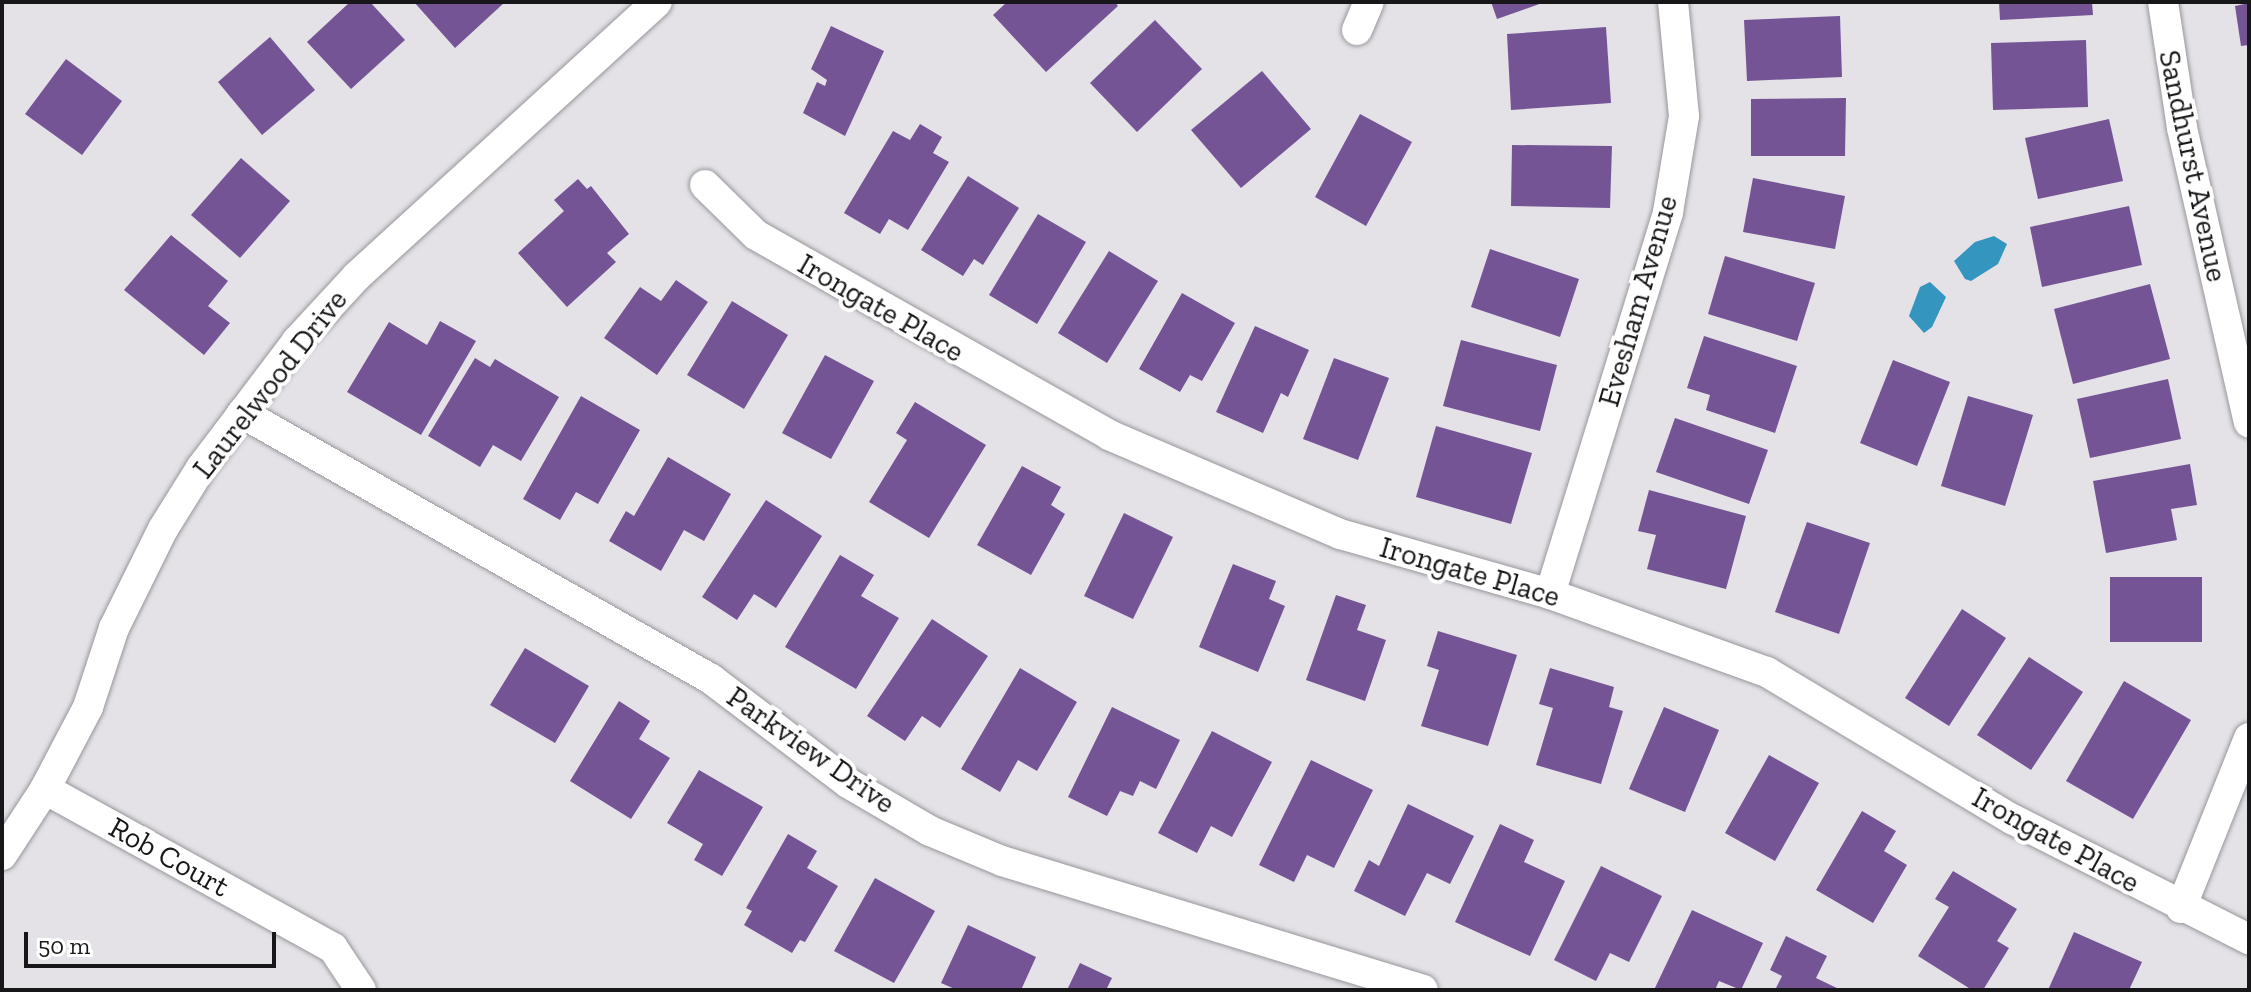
<!DOCTYPE html>
<style>
body{margin:0}
#map{position:relative;width:2251px;height:992px;overflow:hidden;background:#e4e2e7;font-family:"Zilla Slab",serif}
div>[style]{position:absolute}
[style*='--x']{left:calc(var(--x)*1px);top:calc(var(--y)*1px);width:calc(var(--w)*1px);rotate:calc(var(--a)*1deg)}
.water>*{inset:0;background:#3496bf}
.building>*{inset:0;background:#755496}
.roads{filter:drop-shadow(0 0 2px #98969b) drop-shadow(0 0 2px #98969b)}
.minor>*{height:30px;margin:-15px;padding:0 15px;transform-origin:15px;border-radius:15px;background:#fff}
span{translate:-50% -50%;white-space:nowrap;text-align:center;line-height:1.15;-webkit-text-stroke:8px #fff;paint-order:stroke}
.street-label{font-size:30px;color:#171618}
.frame{position:absolute;inset:0;border:4px solid #171618;pointer-events:none}
.scale{position:absolute;left:24px;top:932px;width:252px;height:36px;box-sizing:border-box;border:4px solid #171618;border-top:0;padding-left:10px;font-size:24px;line-height:28px;white-space:nowrap;color:#171618;-webkit-text-stroke:6px #fff;paint-order:stroke}
</style>
<div id="map">
<div class="water">
<i style="clip-path:polygon(1994px 236px,2007px 244px,1998px 264px,1971px 281px,1965px 279px,1954px 261px,1975px 242px)"></i>
<i style="clip-path:polygon(1930px 282px,1946px 297px,1932px 327px,1924px 333px,1909px 316px,1920px 287px)"></i>
</div>
<div class="building">
<i style="clip-path:polygon(350px 2px,370px 2px,405px 40px,351px 89px,307px 42px)"></i>
<i style="clip-path:polygon(414px 2px,505px 2px,455px 48px)"></i>
<i style="clip-path:polygon(1007px 2px,1115px 2px,1118px 6px,1046px 72px,993px 15px)"></i>
<i style="clip-path:polygon(1491px 2px,1545px 2px,1497px 19px)"></i>
<i style="clip-path:polygon(1999px 2px,2092px 2px,2093px 15px,2000px 20px)"></i>
<i style="clip-path:polygon(2249px 3px,2249px 45px,2241px 46px,2235px 6px)"></i>
<i style="clip-path:polygon(1840px 16px,1842px 77px,1747px 81px,1744px 20px)"></i>
<i style="clip-path:polygon(1155px 20px,1202px 69px,1137px 132px,1090px 83px)"></i>
<i style="clip-path:polygon(831px 26px,884px 51px,845px 136px,803px 113px,817px 82px,825px 86px,827px 80px,811px 69px)"></i>
<i style="clip-path:polygon(1606px 27px,1611px 103px,1511px 110px,1507px 34px)"></i>
<i style="clip-path:polygon(270px 37px,315px 90px,262px 135px,218px 82px)"></i>
<i style="clip-path:polygon(2086px 40px,2088px 107px,1993px 110px,1991px 43px)"></i>
<i style="clip-path:polygon(66px 59px,122px 101px,82px 155px,25px 114px)"></i>
<i style="clip-path:polygon(1262px 71px,1311px 129px,1241px 188px,1191px 130px)"></i>
<i style="clip-path:polygon(1846px 98px,1845px 156px,1751px 156px,1751px 99px)"></i>
<i style="clip-path:polygon(1360px 114px,1412px 142px,1366px 226px,1315px 197px)"></i>
<i style="clip-path:polygon(2109px 119px,2123px 181px,2038px 199px,2025px 138px)"></i>
<i style="clip-path:polygon(920px 124px,942px 137px,933px 153px,949px 162px,908px 230px,889px 219px,880px 234px,844px 213px,893px 131px,910px 140px)"></i>
<i style="clip-path:polygon(1512px 145px,1612px 146px,1610px 208px,1511px 206px)"></i>
<i style="clip-path:polygon(241px 158px,290px 201px,240px 258px,191px 215px)"></i>
<i style="clip-path:polygon(968px 176px,1019px 208px,983px 265px,974px 259px,963px 276px,921px 250px)"></i>
<i style="clip-path:polygon(1753px 178px,1845px 196px,1835px 249px,1743px 232px)"></i>
<i style="clip-path:polygon(578px 179px,587px 189px,591px 186px,629px 234px,607px 253px,616px 262px,567px 307px,518px 253px,564px 211px,554px 200px)"></i>
<i style="clip-path:polygon(2129px 206px,2142px 265px,2042px 287px,2030px 227px)"></i>
<i style="clip-path:polygon(1038px 214px,1086px 242px,1037px 324px,989px 295px)"></i>
<i style="clip-path:polygon(171px 235px,228px 281px,208px 306px,230px 323px,204px 355px,124px 290px)"></i>
<i style="clip-path:polygon(1490px 249px,1579px 279px,1560px 337px,1471px 307px)"></i>
<i style="clip-path:polygon(1109px 251px,1158px 281px,1107px 363px,1058px 333px)"></i>
<i style="clip-path:polygon(1725px 256px,1815px 283px,1797px 341px,1708px 314px)"></i>
<i style="clip-path:polygon(676px 280px,708px 302px,657px 375px,604px 338px,640px 287px,661px 301px)"></i>
<i style="clip-path:polygon(2150px 284px,2170px 359px,2073px 384px,2054px 309px)"></i>
<i style="clip-path:polygon(1182px 293px,1235px 323px,1202px 381px,1190px 375px,1180px 392px,1139px 369px)"></i>
<i style="clip-path:polygon(732px 301px,788px 335px,744px 409px,687px 375px)"></i>
<i style="clip-path:polygon(440px 321px,476px 341px,421px 435px,347px 392px,389px 322px,427px 345px)"></i>
<i style="clip-path:polygon(1255px 326px,1309px 350px,1288px 397px,1281px 393px,1263px 433px,1216px 412px)"></i>
<i style="clip-path:polygon(1704px 336px,1797px 366px,1775px 433px,1706px 410px,1710px 395px,1687px 388px)"></i>
<i style="clip-path:polygon(1461px 340px,1557px 365px,1540px 431px,1443px 406px)"></i>
<i style="clip-path:polygon(825px 355px,874px 381px,831px 459px,782px 433px)"></i>
<i style="clip-path:polygon(475px 358px,490px 367px,495px 359px,559px 397px,521px 461px,493px 445px,480px 467px,428px 436px)"></i>
<i style="clip-path:polygon(1334px 358px,1389px 378px,1358px 460px,1303px 439px)"></i>
<i style="clip-path:polygon(1893px 360px,1950px 382px,1917px 466px,1860px 443px)"></i>
<i style="clip-path:polygon(2168px 379px,2181px 439px,2090px 458px,2077px 399px)"></i>
<i style="clip-path:polygon(581px 396px,640px 430px,598px 504px,576px 492px,560px 520px,523px 499px)"></i>
<i style="clip-path:polygon(1968px 396px,2033px 415px,2005px 506px,1941px 486px)"></i>
<i style="clip-path:polygon(915px 402px,986px 445px,929px 538px,869px 502px,907px 440px,896px 433px)"></i>
<i style="clip-path:polygon(1675px 418px,1768px 450px,1749px 504px,1656px 472px)"></i>
<i style="clip-path:polygon(1436px 426px,1532px 453px,1511px 524px,1416px 497px)"></i>
<i style="clip-path:polygon(668px 457px,731px 494px,704px 541px,684px 530px,661px 571px,609px 541px,626px 511px,634px 516px)"></i>
<i style="clip-path:polygon(2190px 464px,2197px 505px,2171px 509px,2177px 540px,2106px 553px,2093px 481px)"></i>
<i style="clip-path:polygon(1022px 466px,1061px 487px,1051px 505px,1065px 514px,1031px 575px,977px 545px)"></i>
<i style="clip-path:polygon(1649px 490px,1746px 516px,1726px 589px,1647px 569px,1656px 535px,1638px 531px)"></i>
<i style="clip-path:polygon(766px 500px,822px 536px,776px 608px,754px 594px,737px 620px,702px 597px)"></i>
<i style="clip-path:polygon(1124px 513px,1173px 537px,1133px 619px,1084px 596px)"></i>
<i style="clip-path:polygon(1807px 522px,1870px 543px,1839px 634px,1775px 612px)"></i>
<i style="clip-path:polygon(840px 555px,874px 575px,861px 596px,899px 618px,856px 689px,785px 647px)"></i>
<i style="clip-path:polygon(1233px 564px,1276px 581px,1269px 599px,1285px 606px,1258px 672px,1199px 647px)"></i>
<i style="clip-path:polygon(2110px 577px,2202px 577px,2202px 642px,2110px 642px)"></i>
<i style="clip-path:polygon(1336px 595px,1366px 605px,1357px 630px,1386px 640px,1365px 701px,1306px 680px)"></i>
<i style="clip-path:polygon(1962px 609px,2006px 638px,1949px 726px,1905px 698px)"></i>
<i style="clip-path:polygon(932px 619px,988px 656px,940px 728px,922px 716px,905px 741px,867px 716px)"></i>
<i style="clip-path:polygon(1438px 631px,1517px 655px,1488px 746px,1421px 726px,1439px 670px,1427px 666px)"></i>
<i style="clip-path:polygon(525px 648px,589px 686px,555px 743px,490px 705px)"></i>
<i style="clip-path:polygon(2029px 657px,2083px 692px,2031px 770px,1977px 735px)"></i>
<i style="clip-path:polygon(1020px 668px,1077px 702px,1037px 771px,1018px 760px,1000px 792px,961px 769px)"></i>
<i style="clip-path:polygon(1550px 668px,1614px 687px,1609px 707px,1623px 711px,1601px 784px,1536px 765px,1553px 708px,1539px 704px)"></i>
<i style="clip-path:polygon(2124px 681px,2191px 720px,2133px 819px,2066px 781px)"></i>
<i style="clip-path:polygon(619px 701px,650px 721px,639px 739px,670px 758px,631px 819px,570px 781px)"></i>
<i style="clip-path:polygon(1112px 707px,1180px 740px,1156px 789px,1140px 781px,1133px 796px,1120px 791px,1107px 816px,1068px 797px)"></i>
<i style="clip-path:polygon(1664px 707px,1719px 730px,1685px 812px,1629px 789px)"></i>
<i style="clip-path:polygon(1212px 731px,1272px 762px,1232px 837px,1211px 826px,1197px 853px,1158px 833px)"></i>
<i style="clip-path:polygon(1769px 755px,1819px 783px,1775px 861px,1725px 833px)"></i>
<i style="clip-path:polygon(1311px 760px,1373px 790px,1334px 868px,1307px 855px,1294px 882px,1259px 865px)"></i>
<i style="clip-path:polygon(699px 770px,763px 807px,722px 876px,694px 860px,703px 844px,667px 823px)"></i>
<i style="clip-path:polygon(1408px 804px,1474px 836px,1450px 884px,1427px 873px,1405px 916px,1354px 891px,1369px 860px,1379px 866px)"></i>
<i style="clip-path:polygon(1862px 811px,1896px 831px,1884px 851px,1907px 865px,1873px 923px,1816px 890px)"></i>
<i style="clip-path:polygon(1500px 824px,1534px 840px,1524px 862px,1565px 881px,1530px 956px,1455px 922px)"></i>
<i style="clip-path:polygon(788px 834px,817px 851px,807px 868px,838px 886px,805px 942px,800px 940px,792px 953px,744px 925px,752px 911px,746px 908px)"></i>
<i style="clip-path:polygon(1601px 866px,1662px 896px,1629px 962px,1610px 953px,1596px 981px,1554px 960px)"></i>
<i style="clip-path:polygon(1953px 871px,2017px 909px,1997px 941px,2009px 948px,1983px 990px,1972px 990px,1918px 956px,1949px 907px,1935px 899px)"></i>
<i style="clip-path:polygon(875px 878px,935px 911px,894px 983px,834px 951px)"></i>
<i style="clip-path:polygon(1692px 910px,1763px 943px,1741px 990px,1719px 981px,1715px 990px,1654px 990px)"></i>
<i style="clip-path:polygon(968px 925px,1036px 957px,1021px 990px,957px 990px,941px 983px)"></i>
<i style="clip-path:polygon(2074px 932px,2142px 962px,2129px 990px,2048px 990px)"></i>
<i style="clip-path:polygon(1786px 936px,1827px 956px,1816px 978px,1841px 990px,1775px 990px,1782px 976px,1770px 970px)"></i>
<i style="clip-path:polygon(1080px 963px,1112px 978px,1106px 990px,1067px 990px)"></i>
</div>
<div class="roads">
<div class="minor">
<i style="--x:2163;--y:2;--w:127;--a:81.4"></i>
<i style="--x:2182;--y:128;--w:302;--a:77.2"></i>
<i style="--x:1357;--y:30;--w:30;--a:-67"></i>
<i style="--x:705;--y:185;--w:71;--a:44.4"></i>
<i style="--x:756;--y:235;--w:406;--a:29.5"></i>
<i style="--x:1109;--y:435;--w:251;--a:23.2"></i>
<i style="--x:1340;--y:534;--w:218;--a:15.9"></i>
<i style="--x:1550;--y:594;--w:231;--a:19.8"></i>
<i style="--x:1767;--y:672;--w:286;--a:31"></i>
<i style="--x:2012;--y:819;--w:266;--a:26.9"></i>
<i style="--x:242;--y:413;--w:539;--a:29.56"></i>
<i style="--x:711;--y:679;--w:172;--a:37.2"></i>
<i style="--x:848;--y:783;--w:95;--a:30.3"></i>
<i style="--x:930;--y:831;--w:78;--a:22.6"></i>
<i style="--x:1002;--y:861;--w:440;--a:17"></i>
<i style="--x:1550;--y:594;--w:400;--a:-72.8"></i>
<i style="--x:1668;--y:212;--w:97;--a:-80.5"></i>
<i style="--x:1684;--y:116;--w:115;--a:-95.5"></i>
<i style="--x:45;--y:789;--w:329;--a:28.9"></i>
<i style="--x:333;--y:948;--w:50;--a:56.3"></i>
<i style="--x:2;--y:855;--w:79;--a:-56.9"></i>
<i style="--x:45;--y:789;--w:93;--a:-62.3"></i>
<i style="--x:88;--y:707;--w:83;--a:-71.8"></i>
<i style="--x:114;--y:628;--w:110;--a:-63.7"></i>
<i style="--x:163;--y:529;--w:72;--a:-58.1"></i>
<i style="--x:201;--y:468;--w:159;--a:-52.9"></i>
<i style="--x:297;--y:341;--w:88;--a:-47.3"></i>
<i style="--x:357;--y:276;--w:406;--a:-42.4"></i>
<i style="--x:2181;--y:908;--w:183;--a:-68.2"></i>
</div>
</div>
<div class="street-label">
<span style="left:2193px;top:166px;rotate:78deg">Sandhurst Avenue</span>
<span style="left:1638px;top:301px;rotate:-74deg">Evesham Avenue</span>
<span style="left:881px;top:308px;rotate:30deg">Irongate Place</span>
<span style="left:270px;top:384px;rotate:-52deg">Laurelwood Drive</span>
<span style="left:1470px;top:572px;rotate:16deg">Irongate Place</span>
<span style="left:811px;top:750px;rotate:35deg">Parkview Drive</span>
<span style="left:2056px;top:840px;rotate:29deg">Irongate Place</span>
<span style="left:169px;top:857px;rotate:29deg">Rob Court</span>
</div>
<div class="frame"></div>
<div class="scale">50 m</div>
</div>
